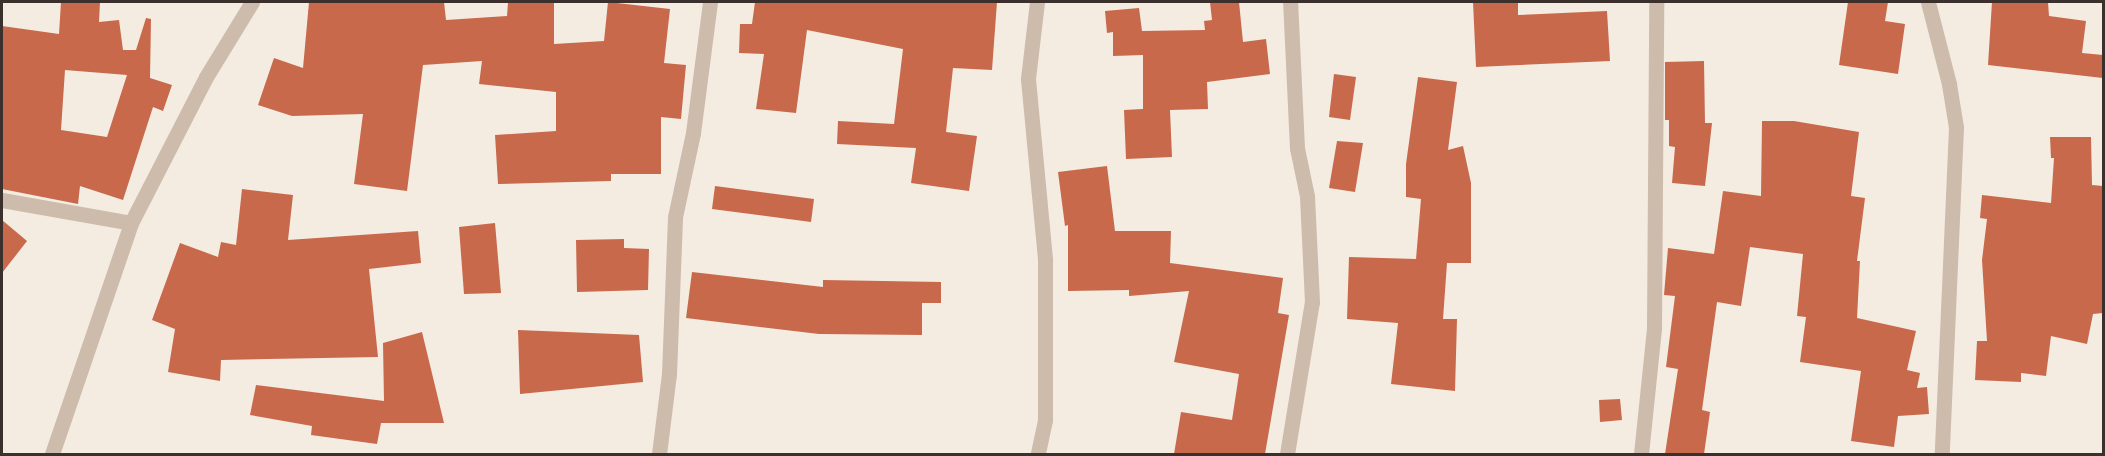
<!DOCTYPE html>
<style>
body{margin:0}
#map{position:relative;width:2105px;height:456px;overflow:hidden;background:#f4ebe1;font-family:"Asap Condensed",sans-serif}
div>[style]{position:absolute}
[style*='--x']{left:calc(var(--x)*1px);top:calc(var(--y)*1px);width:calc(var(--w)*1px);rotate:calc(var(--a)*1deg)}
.building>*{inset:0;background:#c8694b}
.minor>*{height:15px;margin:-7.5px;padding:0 7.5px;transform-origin:7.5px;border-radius:7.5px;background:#cdbbac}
.tertiary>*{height:15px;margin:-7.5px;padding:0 7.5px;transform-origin:7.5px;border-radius:7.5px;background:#cdbbac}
span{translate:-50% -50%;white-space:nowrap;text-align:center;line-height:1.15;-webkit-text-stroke:4.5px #fbf5ee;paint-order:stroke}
.frame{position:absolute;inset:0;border:3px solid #3b302b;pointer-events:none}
</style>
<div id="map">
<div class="building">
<i style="clip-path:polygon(evenodd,61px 2px,100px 2px,99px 22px,119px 20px,123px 50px,136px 50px,146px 18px,151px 19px,150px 78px,172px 85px,163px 111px,153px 107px,123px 200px,80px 186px,78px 204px,2px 189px,2px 26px,59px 34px,61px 2px,65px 70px,127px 75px,107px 137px,61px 130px,65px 70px)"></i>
<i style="clip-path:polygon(309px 2px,444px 2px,446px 20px,507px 16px,508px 2px,554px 2px,554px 44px,604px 41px,608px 2px,670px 9px,664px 63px,686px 65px,681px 119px,661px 117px,661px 174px,611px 174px,611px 181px,498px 184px,495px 135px,556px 131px,556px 92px,479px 84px,482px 61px,423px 65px,407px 191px,354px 184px,363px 114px,292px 116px,258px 105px,274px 58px,303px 68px)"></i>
<i style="clip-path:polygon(755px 2px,997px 2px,992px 70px,953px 68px,946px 132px,977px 136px,969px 191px,911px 183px,916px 148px,837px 144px,838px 121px,894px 124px,903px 49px,807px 30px,796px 113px,756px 109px,764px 54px,739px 53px,740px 24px,752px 24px)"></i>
<i style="clip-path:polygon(1210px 2px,1239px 2px,1243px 42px,1266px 39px,1270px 74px,1207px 82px,1208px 109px,1170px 110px,1172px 157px,1126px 159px,1124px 110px,1143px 109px,1143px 55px,1113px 56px,1113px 32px,1107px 33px,1105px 11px,1139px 8px,1142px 31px,1205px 30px,1204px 21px,1212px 20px)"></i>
<i style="clip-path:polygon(1473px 2px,1518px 2px,1518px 15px,1607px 11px,1610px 61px,1476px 67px)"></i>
<i style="clip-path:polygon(1848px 2px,1888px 2px,1885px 21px,1905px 24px,1898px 74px,1839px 65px)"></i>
<i style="clip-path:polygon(1992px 2px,2048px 2px,2049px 16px,2086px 21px,2082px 53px,2103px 55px,2103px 78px,1988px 65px)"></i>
<i style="clip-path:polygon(1704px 61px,1705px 123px,1712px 123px,1705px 186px,1672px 183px,1675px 147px,1669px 146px,1669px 120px,1665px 120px,1665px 62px)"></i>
<i style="clip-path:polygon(1334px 74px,1356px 77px,1350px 120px,1329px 117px)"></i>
<i style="clip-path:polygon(1418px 77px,1457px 82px,1448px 150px,1463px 146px,1471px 183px,1471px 263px,1447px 263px,1443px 319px,1457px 319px,1455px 391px,1391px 384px,1398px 323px,1347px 319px,1349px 257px,1416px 259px,1421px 199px,1406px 197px,1406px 164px)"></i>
<i style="clip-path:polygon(1762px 121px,1794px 121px,1859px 132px,1851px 196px,1865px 198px,1857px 261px,1860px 261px,1857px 318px,1916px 331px,1907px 370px,1920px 373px,1917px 388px,1927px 387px,1929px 414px,1898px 416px,1894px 447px,1851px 441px,1861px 371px,1800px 362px,1806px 317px,1797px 316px,1803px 254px,1750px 247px,1741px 306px,1717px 302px,1702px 410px,1710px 412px,1704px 454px,1665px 454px,1678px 369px,1666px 367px,1675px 296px,1664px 295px,1668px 248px,1714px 254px,1723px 191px,1761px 196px)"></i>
<i style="clip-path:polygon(2050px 137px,2091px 137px,2092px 185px,2103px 186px,2103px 313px,2093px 314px,2087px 344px,2051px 336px,2046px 376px,2021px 373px,2021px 382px,1975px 380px,1977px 341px,1987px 341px,1982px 260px,1987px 219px,1980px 218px,1982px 195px,2051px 203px,2054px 158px,2051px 158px)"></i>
<i style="clip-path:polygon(1337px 141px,1363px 143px,1355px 192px,1329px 188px)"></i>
<i style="clip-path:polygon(1107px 166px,1115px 231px,1171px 231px,1170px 263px,1283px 278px,1278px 313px,1289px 315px,1265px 454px,1174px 454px,1181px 412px,1232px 420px,1239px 374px,1174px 362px,1189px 291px,1129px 296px,1129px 290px,1068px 291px,1068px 225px,1065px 226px,1058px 172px)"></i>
<i style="clip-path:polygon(715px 186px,814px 199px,811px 222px,712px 209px)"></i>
<i style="clip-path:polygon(242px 189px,293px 195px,288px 240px,418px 231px,421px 263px,369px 269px,378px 357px,221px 360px,220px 381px,168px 372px,175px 329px,152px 320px,180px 243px,218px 257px,221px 242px,236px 245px)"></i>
<i style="clip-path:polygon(2px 220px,27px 241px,2px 273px)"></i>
<i style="clip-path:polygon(495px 223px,501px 293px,464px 294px,459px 227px)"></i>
<i style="clip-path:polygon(624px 239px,624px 248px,649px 249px,648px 290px,577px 292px,576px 240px)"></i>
<i style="clip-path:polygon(692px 272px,823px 287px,823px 280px,941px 282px,941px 303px,922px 303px,922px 335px,819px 334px,686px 318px)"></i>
<i style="clip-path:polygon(518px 330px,639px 335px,643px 382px,520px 394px)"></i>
<i style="clip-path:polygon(422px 332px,444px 423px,381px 423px,377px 444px,311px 435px,312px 426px,250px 415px,256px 385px,384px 401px,383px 343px)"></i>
<i style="clip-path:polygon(1620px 399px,1622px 420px,1600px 422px,1599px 400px)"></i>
</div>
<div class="minor">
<i style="--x:1037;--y:2;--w:78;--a:96.7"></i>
<i style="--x:1028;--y:79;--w:182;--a:84.6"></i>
<i style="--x:1045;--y:260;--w:160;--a:90"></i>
<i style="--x:1045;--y:420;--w:35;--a:102"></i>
<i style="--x:1928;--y:2;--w:85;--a:75.6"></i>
<i style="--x:1949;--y:84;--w:44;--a:80.8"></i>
<i style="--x:1956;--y:127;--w:327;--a:92.5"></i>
<i style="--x:2;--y:200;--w:131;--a:10.1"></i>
<i style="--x:659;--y:454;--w:81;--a:-82.9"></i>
<i style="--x:669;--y:374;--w:157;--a:-87.8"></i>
<i style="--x:675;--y:217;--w:86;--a:-77.9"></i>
<i style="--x:693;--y:133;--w:132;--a:-82.6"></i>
<i style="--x:1287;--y:454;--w:154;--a:-80.7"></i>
<i style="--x:1312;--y:302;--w:106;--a:-92.7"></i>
<i style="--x:1307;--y:196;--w:49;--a:-101.8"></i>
<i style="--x:1297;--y:148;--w:146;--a:-92.7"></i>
<i style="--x:1641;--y:454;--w:126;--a:-84.1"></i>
<i style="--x:1654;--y:329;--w:327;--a:-89.6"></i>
</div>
<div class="tertiary">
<i style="--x:52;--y:454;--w:244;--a:-71.1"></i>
<i style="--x:131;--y:223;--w:164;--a:-62.8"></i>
<i style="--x:206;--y:77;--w:88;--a:-58.5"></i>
</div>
<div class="frame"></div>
</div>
